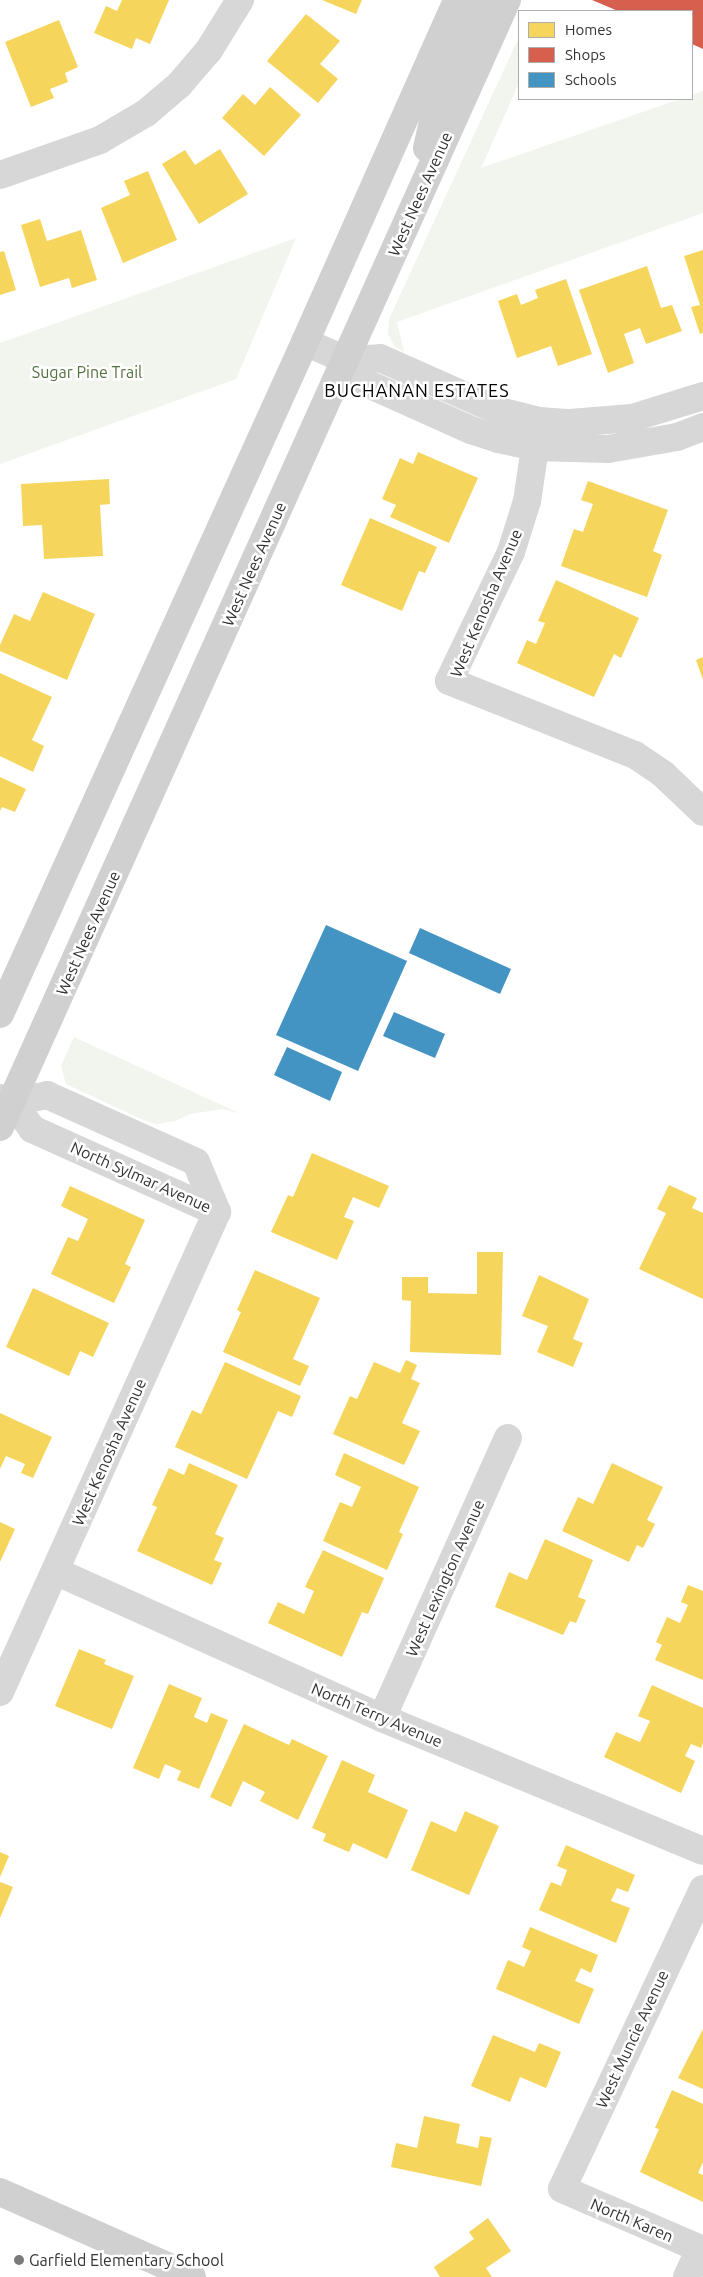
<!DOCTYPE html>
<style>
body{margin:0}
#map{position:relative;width:703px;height:2277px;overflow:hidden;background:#fff;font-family:Ubuntu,sans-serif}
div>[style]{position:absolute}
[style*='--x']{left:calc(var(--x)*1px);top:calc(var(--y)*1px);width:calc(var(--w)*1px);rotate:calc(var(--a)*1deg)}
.green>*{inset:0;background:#f1f5ed}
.homes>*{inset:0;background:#f6d55c}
.shops>*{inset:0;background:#d6604d}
.schools>*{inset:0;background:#4393c3}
.street>*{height:28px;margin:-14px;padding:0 14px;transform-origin:14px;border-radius:14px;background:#d7d7d7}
.secondary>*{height:28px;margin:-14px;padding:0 14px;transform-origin:14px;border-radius:14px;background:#d0d0d0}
.dots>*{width:14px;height:14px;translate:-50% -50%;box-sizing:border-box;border:2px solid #fff;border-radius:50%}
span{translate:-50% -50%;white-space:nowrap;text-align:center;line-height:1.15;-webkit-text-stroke:5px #fff;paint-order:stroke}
.street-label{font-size:16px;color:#333}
.park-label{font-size:16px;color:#56703f}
.poi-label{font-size:16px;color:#333}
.left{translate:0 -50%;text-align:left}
.neighbourhood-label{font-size:18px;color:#000;letter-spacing:1px}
.legend{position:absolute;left:518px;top:10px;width:175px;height:90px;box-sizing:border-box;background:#fff;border:1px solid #adadad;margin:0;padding:6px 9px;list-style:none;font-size:15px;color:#333}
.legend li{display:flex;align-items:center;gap:10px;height:25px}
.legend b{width:25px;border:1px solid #adadad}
</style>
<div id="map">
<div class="green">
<i style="clip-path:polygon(519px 37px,519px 83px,481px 168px,680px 99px,692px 99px,692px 95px,703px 91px,703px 213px,397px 322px,404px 352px,395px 347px,388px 334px,389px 319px)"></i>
<i style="clip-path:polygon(296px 238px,236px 379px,0 464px,0 343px)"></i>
<i style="clip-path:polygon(74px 1037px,241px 1114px,223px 1109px,190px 1114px,175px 1121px,156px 1124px,141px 1119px,66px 1084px,61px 1066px)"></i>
</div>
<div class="homes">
<i style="clip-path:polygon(122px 0,169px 0,150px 44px,136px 38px,132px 49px,94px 33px,106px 6px,117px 11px)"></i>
<i style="clip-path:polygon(322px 0,362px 0,356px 14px)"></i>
<i style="clip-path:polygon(306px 14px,340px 41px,320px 64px,338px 79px,318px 103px,267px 61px)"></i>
<i style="clip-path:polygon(59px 20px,78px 67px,65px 73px,68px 82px,50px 89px,54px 98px,31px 107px,5px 42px)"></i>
<i style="clip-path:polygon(270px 87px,301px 115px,264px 156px,222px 118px,243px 94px,255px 105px)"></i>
<i style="clip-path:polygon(220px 149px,248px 194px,199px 224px,162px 164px,185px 150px,195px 165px)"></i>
<i style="clip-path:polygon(148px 171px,177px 240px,123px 263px,101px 208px,130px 195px,124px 181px)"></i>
<i style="clip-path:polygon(40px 219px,47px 241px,81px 230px,97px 280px,72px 288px,69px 278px,40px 287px,21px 225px)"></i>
<i style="clip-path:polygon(703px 250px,703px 333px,700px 334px,691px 307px,700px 305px,684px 256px)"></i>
<i style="clip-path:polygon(4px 251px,16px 290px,0 295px,0 252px)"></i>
<i style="clip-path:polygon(647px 266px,661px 308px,672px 305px,682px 331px,646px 344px,640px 328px,624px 334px,634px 363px,608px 373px,579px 290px)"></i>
<i style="clip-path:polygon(566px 279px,592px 354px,558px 366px,551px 346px,517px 358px,498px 301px,517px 294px,521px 305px,538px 298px,535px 290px)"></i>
<i style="clip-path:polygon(418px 452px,478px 478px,449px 543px,390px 517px,396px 505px,382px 499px,400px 458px,413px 464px)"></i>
<i style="clip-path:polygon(109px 479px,110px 504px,100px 505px,103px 556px,44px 559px,42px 525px,23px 526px,21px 484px)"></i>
<i style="clip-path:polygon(588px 481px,668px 510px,653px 551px,662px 555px,647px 597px,561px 566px,574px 529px,583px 532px,593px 504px,581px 500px)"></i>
<i style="clip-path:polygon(370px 518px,437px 547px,425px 573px,419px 571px,402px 611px,341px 585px)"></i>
<i style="clip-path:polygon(556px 580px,639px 618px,621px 658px,614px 654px,594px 697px,517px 663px,527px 640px,536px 644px,545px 623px,538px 621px)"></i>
<i style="clip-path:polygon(43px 592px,95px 614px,67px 680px,0 651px,0 645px,14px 614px,30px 621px)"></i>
<i style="clip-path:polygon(703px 657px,703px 680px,696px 660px)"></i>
<i style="clip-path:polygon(0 673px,52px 697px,32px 740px,44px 746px,33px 772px,0 756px)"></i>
<i style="clip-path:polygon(0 777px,26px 789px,15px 812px,2px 807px,0 811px)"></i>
<i style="clip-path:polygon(312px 1153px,389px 1186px,379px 1208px,353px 1197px,344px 1217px,354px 1221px,337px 1260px,271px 1232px,288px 1195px,293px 1197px)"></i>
<i style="clip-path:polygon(669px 1185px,697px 1198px,692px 1208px,703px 1213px,703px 1299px,639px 1269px,666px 1213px,657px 1209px)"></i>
<i style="clip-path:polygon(70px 1186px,145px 1220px,125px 1264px,131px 1267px,114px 1303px,51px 1274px,68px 1237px,78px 1241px,88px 1219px,61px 1206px)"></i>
<i style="clip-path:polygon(477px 1252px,503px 1252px,501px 1355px,410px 1352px,411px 1301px,402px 1300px,402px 1277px,428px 1277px,428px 1293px,477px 1294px)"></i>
<i style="clip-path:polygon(255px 1270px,320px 1298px,293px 1359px,309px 1366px,300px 1386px,223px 1352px,241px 1312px,237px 1310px)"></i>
<i style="clip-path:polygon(539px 1275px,589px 1299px,573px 1339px,583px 1343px,573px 1367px,537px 1352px,548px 1326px,522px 1316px)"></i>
<i style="clip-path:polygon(33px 1288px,109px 1323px,93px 1357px,80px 1351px,69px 1376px,6px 1347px)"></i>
<i style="clip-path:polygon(406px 1360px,417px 1365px,411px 1379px,420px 1383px,402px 1423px,420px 1431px,404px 1465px,333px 1434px,350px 1396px,357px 1399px,374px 1362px,400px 1373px)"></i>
<i style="clip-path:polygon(225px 1362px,301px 1396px,292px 1417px,278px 1411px,247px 1479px,175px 1447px,192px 1410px,201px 1414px)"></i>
<i style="clip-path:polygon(0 1413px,52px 1437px,33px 1478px,21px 1473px,25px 1464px,6px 1456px,0 1469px)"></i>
<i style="clip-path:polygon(344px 1453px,419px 1487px,399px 1532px,403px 1534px,387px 1570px,323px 1541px,340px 1502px,352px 1507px,361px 1487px,335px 1475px)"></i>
<i style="clip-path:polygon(189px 1463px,238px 1485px,215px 1534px,224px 1538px,214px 1560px,222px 1563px,212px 1585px,137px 1551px,157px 1507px,152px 1505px,169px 1468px,184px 1475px)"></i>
<i style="clip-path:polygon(612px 1463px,663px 1487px,647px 1520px,655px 1524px,643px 1548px,637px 1545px,629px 1562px,562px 1531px,578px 1497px,593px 1504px)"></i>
<i style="clip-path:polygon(0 1522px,15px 1529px,0 1562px)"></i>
<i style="clip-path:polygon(545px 1539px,593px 1560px,578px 1597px,586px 1600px,576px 1623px,570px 1621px,563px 1635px,495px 1607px,509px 1572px,527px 1580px)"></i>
<i style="clip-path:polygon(323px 1550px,384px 1578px,368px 1614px,362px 1612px,342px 1657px,268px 1623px,278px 1602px,304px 1614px,314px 1591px,305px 1587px)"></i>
<i style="clip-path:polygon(688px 1585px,703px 1591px,703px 1680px,655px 1660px,662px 1645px,656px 1642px,667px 1617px,680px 1623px,688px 1605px,681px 1602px)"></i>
<i style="clip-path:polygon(79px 1649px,106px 1660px,104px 1664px,134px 1676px,112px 1729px,55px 1706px)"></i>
<i style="clip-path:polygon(169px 1684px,202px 1698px,194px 1717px,207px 1723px,211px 1713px,228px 1720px,199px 1789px,177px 1780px,181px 1771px,165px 1764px,159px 1779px,133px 1768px)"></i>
<i style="clip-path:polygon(652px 1685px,703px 1708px,703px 1743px,701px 1748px,691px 1744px,685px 1756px,695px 1761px,681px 1793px,604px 1757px,616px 1732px,640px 1742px,650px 1721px,638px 1716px)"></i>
<i style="clip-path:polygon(244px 1724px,289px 1745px,292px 1739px,328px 1756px,298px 1820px,260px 1801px,265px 1792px,243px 1781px,231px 1807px,210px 1797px)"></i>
<i style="clip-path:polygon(342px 1760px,375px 1775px,368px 1792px,408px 1810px,387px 1859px,353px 1843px,349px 1852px,323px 1841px,326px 1834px,312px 1828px)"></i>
<i style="clip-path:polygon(465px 1811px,499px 1826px,469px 1895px,411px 1870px,431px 1821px,456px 1832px)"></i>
<i style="clip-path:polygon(566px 1845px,635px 1875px,628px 1892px,617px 1888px,611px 1901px,630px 1908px,616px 1943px,539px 1910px,551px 1882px,561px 1886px,567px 1870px,557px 1866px)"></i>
<i style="clip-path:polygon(0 1852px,9px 1856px,0 1877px)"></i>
<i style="clip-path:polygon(0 1882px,13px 1887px,0 1918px)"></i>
<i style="clip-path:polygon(530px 1927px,598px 1955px,591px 1973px,581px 1968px,575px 1981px,594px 1989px,579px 2024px,496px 1989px,508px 1960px,524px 1967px,531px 1951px,522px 1947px)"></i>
<i style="clip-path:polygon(703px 2029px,703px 2089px,678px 2078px)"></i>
<i style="clip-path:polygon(493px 2035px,535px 2052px,539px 2043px,561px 2052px,546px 2088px,520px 2077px,510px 2102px,471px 2086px)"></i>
<i style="clip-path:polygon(672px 2090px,703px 2104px,703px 2162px,698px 2173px,703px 2175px,703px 2202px,640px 2172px,659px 2129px,655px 2128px)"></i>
<i style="clip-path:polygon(424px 2116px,460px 2124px,456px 2143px,478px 2148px,480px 2136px,492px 2138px,481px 2186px,391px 2167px,396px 2143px,417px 2148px)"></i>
<i style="clip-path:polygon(488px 2218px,511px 2251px,486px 2268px,492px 2277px,440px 2277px,434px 2267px,474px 2239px,469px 2232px)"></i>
</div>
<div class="shops">
<i style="clip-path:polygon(592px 0,703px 0,703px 49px,692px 44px,692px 11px,618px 11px)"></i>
</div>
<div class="schools">
<i style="clip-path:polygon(326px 925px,407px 961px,358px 1071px,276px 1035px)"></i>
<i style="clip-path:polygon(420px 928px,511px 969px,500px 994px,409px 953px)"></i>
<i style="clip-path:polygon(394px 1012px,445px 1034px,435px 1058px,383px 1036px)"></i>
<i style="clip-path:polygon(287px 1047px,342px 1072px,330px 1101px,274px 1075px)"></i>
</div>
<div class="street">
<i style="--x:0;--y:175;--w:106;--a:-19.3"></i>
<i style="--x:100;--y:140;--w:53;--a:-30.4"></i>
<i style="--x:146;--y:113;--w:43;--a:-40.3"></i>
<i style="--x:179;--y:85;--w:46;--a:-49.4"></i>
<i style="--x:209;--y:50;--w:59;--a:-58.2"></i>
<i style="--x:305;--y:342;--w:45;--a:23.7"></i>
<i style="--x:346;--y:360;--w:33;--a:47"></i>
<i style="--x:368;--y:384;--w:113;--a:24.1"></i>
<i style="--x:471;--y:430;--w:28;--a:18"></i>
<i style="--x:498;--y:439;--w:38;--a:12"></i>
<i style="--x:535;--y:447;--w:73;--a:1.6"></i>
<i style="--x:608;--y:449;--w:70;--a:-9.9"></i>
<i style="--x:677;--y:437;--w:28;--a:-21"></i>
<i style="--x:346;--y:360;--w:34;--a:-3"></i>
<i style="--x:380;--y:358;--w:130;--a:24"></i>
<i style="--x:499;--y:411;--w:41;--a:14"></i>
<i style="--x:539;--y:421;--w:31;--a:4"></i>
<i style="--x:570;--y:423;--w:62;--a:-4.6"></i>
<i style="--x:632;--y:418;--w:74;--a:-17.2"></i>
<i style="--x:539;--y:421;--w:81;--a:98.5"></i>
<i style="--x:527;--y:501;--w:53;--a:107.4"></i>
<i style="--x:511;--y:552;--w:143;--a:115.7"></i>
<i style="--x:449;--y:681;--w:200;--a:21.7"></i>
<i style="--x:635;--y:755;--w:34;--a:34"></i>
<i style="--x:663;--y:774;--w:55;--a:43.5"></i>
<i style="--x:0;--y:1098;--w:13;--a:18"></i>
<i style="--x:12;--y:1102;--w:36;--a:-11"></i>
<i style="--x:47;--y:1095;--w:163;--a:24.2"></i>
<i style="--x:196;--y:1162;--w:54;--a:67.2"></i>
<i style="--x:12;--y:1102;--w:34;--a:53"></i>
<i style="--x:32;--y:1129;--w:203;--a:24.2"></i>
<i style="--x:55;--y:1571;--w:359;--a:24.2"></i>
<i style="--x:382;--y:1718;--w:347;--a:22.5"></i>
<i style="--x:0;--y:1692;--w:527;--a:-65.67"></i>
<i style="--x:382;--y:1718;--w:307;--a:-65.8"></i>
<i style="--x:703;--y:1889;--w:331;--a:115.2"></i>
<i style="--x:562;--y:2189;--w:154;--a:23.4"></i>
<i style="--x:687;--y:2277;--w:31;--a:-65"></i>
</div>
<div class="secondary">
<i style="--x:427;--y:148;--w:45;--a:-77.2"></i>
<i style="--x:437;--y:104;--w:114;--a:-65.7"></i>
<i style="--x:0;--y:1014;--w:738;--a:-65.59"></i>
<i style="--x:305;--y:342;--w:374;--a:-66"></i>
<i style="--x:0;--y:1127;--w:1236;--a:-65.78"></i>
<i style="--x:0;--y:2192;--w:210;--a:23.9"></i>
</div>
<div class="dots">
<i style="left:19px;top:2260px;background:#7a7a7a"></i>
</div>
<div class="street-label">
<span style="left:420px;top:194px;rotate:-66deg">West Nees Avenue</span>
<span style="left:254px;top:564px;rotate:-66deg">West Nees Avenue</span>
<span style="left:486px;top:603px;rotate:-67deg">West Kenosha Avenue</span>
<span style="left:88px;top:933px;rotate:-66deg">West Nees Avenue</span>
<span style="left:141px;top:1177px;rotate:24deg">North Sylmar Avenue</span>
<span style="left:109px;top:1452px;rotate:-66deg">West Kenosha Avenue</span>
<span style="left:445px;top:1578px;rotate:-66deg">West Lexington Avenue</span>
<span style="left:377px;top:1715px;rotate:23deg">North Terry Avenue</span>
<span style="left:632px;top:2039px;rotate:-65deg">West Muncie Avenue</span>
<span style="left:632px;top:2220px;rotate:23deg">North Karen</span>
</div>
<div class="park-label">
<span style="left:87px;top:372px">Sugar Pine Trail</span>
</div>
<div class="poi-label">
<span class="left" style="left:29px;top:2260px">Garfield Elementary School</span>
</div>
<div class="neighbourhood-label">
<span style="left:417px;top:390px">BUCHANAN ESTATES</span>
</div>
<ul class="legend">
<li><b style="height:14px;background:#f6d55c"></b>Homes</li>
<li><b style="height:14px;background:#d6604d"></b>Shops</li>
<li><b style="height:14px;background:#4393c3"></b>Schools</li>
</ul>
</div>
